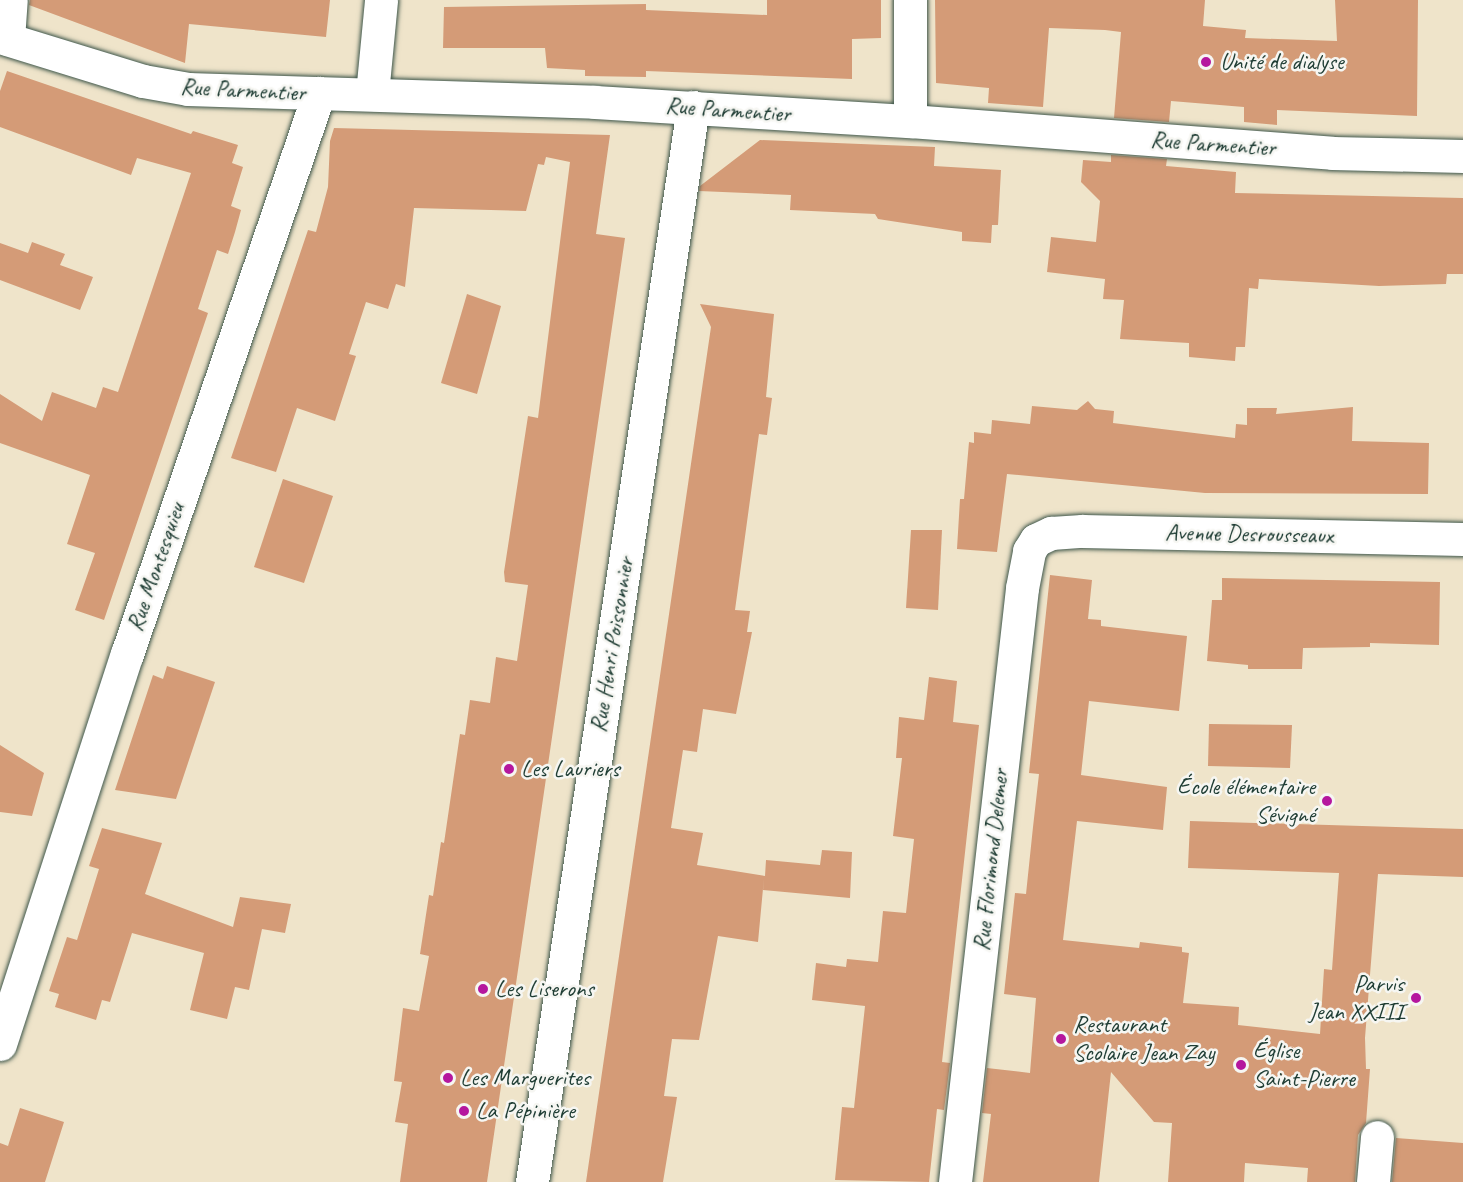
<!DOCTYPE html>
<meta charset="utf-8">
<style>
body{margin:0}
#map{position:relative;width:1463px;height:1182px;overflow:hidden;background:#efe4ca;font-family:Caveat,sans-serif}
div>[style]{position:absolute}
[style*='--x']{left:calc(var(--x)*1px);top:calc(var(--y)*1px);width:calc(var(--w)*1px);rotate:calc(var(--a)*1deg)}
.building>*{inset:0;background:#d49b77}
.roads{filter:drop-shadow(0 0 2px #3e564a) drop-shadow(0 0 2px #3e564a)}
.street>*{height:33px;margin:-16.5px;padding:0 16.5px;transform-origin:16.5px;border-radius:16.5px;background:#fff}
.dots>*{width:16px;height:16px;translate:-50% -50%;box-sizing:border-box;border:3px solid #f6f6f2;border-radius:50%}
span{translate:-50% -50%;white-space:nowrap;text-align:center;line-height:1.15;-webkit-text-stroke:5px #f6f6f2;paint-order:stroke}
.poi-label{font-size:24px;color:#1f3d34}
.left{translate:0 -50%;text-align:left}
.right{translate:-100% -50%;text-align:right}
.street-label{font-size:24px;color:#1f3d34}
</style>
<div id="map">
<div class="building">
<i style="clip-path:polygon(30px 0,330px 0,326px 37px,189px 24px,185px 63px,29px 5px)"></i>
<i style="clip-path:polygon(767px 0,881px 0,881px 38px,852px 39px,852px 79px,646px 71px,646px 77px,585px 76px,585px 70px,547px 68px,545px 48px,443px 48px,444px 7px,646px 4px,646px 10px,767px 15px)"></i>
<i style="clip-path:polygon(935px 0,1205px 0,1203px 26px,1246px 30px,1245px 38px,1337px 41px,1335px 0,1418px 0,1417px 116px,1277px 110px,1277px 125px,1244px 122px,1244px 107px,1171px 101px,1169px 122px,1114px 118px,1121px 32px,1105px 30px,1049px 28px,1043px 107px,988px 103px,989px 88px,936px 83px)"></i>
<i style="clip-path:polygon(7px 71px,191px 134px,193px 131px,238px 145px,232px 163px,243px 167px,231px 206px,241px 210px,235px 232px,228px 254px,217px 250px,198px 309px,208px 313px,104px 620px,75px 610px,95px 553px,67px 544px,90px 475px,0 443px,0 394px,42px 421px,52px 392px,96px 408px,103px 387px,118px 392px,191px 173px,137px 158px,131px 175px,0 127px,0 91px)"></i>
<i style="clip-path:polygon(334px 128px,610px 135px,596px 234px,625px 238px,487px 1182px,400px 1182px,408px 1124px,395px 1122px,402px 1082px,394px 1081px,403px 1008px,419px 1011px,429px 956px,420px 954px,429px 895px,433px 896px,441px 842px,444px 843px,460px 734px,465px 735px,470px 700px,490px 703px,496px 657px,517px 661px,528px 585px,505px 582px,504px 572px,528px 416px,538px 418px,570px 162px,546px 157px,544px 165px,538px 164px,526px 211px,414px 208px,405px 287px,396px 284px,388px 309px,366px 302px,349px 354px,356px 356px,335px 421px,297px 408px,276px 472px,231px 458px,308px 230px,316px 232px,328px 187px,330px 141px)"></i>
<i style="clip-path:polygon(760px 140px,935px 147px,934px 166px,1001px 170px,998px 225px,992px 225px,991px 243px,962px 241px,962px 232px,878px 219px,875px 214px,790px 210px,791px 195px,699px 191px,700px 186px)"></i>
<i style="clip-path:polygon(1111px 155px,1167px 159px,1166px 166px,1236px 172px,1235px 193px,1463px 198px,1463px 274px,1447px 274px,1446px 284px,1379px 286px,1259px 279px,1258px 289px,1249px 288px,1245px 347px,1236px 347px,1235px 361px,1189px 357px,1189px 343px,1120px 339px,1124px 300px,1103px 299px,1105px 279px,1047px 272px,1051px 237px,1096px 242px,1100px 201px,1081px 182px,1083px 160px,1111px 162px)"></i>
<i style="clip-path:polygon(32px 242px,65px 254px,60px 265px,93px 277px,80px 310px,0 280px,0 243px,28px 253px)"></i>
<i style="clip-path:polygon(467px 294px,501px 306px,477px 394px,441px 383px)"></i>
<i style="clip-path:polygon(700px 304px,774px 314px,766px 397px,772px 398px,767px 435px,759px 434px,735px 610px,750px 611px,747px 632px,752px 632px,736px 714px,703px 709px,697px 752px,683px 750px,671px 828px,703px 833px,697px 865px,765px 876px,766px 860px,820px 865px,822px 850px,852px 852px,850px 898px,763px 890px,764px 878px,758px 942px,718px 936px,699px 1040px,672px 1039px,664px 1096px,677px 1097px,663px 1182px,586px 1182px,711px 327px)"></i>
<i style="clip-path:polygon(1088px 401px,1095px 409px,1114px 411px,1113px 423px,1235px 438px,1236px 424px,1247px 425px,1247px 408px,1277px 408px,1276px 414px,1353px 407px,1352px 441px,1429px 443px,1428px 494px,1205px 493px,1007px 474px,997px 552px,957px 549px,960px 499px,964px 499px,969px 442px,974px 443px,974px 432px,991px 434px,992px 420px,1030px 424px,1032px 406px,1077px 410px)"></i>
<i style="clip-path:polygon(283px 479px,333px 496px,304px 583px,254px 567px)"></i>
<i style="clip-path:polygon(911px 530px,942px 530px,938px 610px,906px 608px)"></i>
<i style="clip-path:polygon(1050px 575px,1092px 580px,1088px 619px,1101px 620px,1101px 626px,1187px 636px,1179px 711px,1089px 701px,1081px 775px,1167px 787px,1163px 830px,1077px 821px,1063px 940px,1139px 948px,1140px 942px,1182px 947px,1182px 952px,1189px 953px,1183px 1003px,1239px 1007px,1238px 1025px,1320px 1034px,1324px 969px,1332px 970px,1339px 873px,1188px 868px,1190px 821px,1463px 829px,1463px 877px,1378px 874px,1365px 1038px,1366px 1069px,1370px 1069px,1366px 1123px,1358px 1135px,1355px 1182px,1307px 1182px,1308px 1168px,1245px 1163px,1244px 1182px,1168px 1182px,1172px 1123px,1154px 1122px,1111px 1072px,1099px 1182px,983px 1182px,991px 1114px,982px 1113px,987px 1068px,1030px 1073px,1036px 998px,1004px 994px,1015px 893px,1026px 894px,1033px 827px,1039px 774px,1029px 773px)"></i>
<i style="clip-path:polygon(1222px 578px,1440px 582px,1439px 645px,1370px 643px,1370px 647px,1303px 648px,1302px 669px,1248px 669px,1248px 665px,1207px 661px,1212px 600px,1222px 600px)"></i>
<i style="clip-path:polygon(167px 666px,215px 682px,176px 799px,115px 790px,153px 675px,163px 679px)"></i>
<i style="clip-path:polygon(929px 677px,957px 681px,953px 722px,979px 725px,942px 1062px,950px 1063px,944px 1110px,937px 1109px,929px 1182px,835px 1180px,842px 1107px,854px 1108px,865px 1006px,812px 1000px,816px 963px,846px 967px,847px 959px,878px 962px,883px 911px,906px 913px,914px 839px,893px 836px,902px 758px,896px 758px,899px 717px,924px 720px)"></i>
<i style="clip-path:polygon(1209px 724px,1292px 725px,1290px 768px,1208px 766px)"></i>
<i style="clip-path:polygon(0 745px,44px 773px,32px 816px,0 812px)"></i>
<i style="clip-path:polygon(102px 828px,162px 843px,145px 894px,233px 927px,240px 897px,291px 904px,285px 933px,262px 929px,249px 990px,235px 987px,227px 1019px,190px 1010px,204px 953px,132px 933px,110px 1002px,102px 1000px,96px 1020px,55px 1007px,59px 994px,49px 991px,67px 937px,77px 940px,99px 869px,89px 866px)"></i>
<i style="clip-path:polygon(20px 1108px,64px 1122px,45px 1182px,0 1182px,0 1143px,8px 1146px)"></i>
<i style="clip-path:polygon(1396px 1138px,1463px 1143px,1463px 1182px,1392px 1182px)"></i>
</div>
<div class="roads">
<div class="street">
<i style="--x:910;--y:0;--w:121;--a:90"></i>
<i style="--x:0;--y:37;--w:150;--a:17.1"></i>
<i style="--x:143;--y:81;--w:46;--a:10.1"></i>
<i style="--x:188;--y:89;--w:407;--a:1.8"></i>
<i style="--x:595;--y:102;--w:316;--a:3.5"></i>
<i style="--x:910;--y:121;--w:423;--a:4.3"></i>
<i style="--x:1332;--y:153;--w:131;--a:1.3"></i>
<i style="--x:8;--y:39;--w:39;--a:-86"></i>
<i style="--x:372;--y:94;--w:94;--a:-84.5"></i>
<i style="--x:0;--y:1044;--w:410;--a:-72"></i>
<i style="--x:127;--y:654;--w:593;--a:-71.11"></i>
<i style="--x:532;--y:1182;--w:1087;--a:-81.48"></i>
<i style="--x:955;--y:1182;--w:598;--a:-83.56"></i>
<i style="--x:1022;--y:588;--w:38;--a:-79"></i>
<i style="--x:1029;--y:551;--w:13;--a:-58"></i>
<i style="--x:1036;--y:540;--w:17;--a:-25"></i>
<i style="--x:1051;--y:533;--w:31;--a:-4"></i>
<i style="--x:1082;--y:531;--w:381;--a:1.2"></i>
<i style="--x:1373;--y:1182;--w:45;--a:-84.9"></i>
</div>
</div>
<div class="dots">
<i style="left:1206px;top:62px;background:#b5179e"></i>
<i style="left:509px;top:769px;background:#b5179e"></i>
<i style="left:1327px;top:801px;background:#b5179e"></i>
<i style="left:483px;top:989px;background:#b5179e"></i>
<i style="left:1416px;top:998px;background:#b5179e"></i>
<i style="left:1061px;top:1039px;background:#b5179e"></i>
<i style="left:1241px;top:1065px;background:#b5179e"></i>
<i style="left:448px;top:1078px;background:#b5179e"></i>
<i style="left:464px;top:1111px;background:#b5179e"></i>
</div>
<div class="poi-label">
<span class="left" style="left:1220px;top:62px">Unité de dialyse</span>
<span class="left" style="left:521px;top:769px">Les Lauriers</span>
<span class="right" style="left:1315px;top:801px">École élémentaire<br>Sévigné</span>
<span class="right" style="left:1404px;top:998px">Parvis<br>Jean XXIII</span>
<span class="left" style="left:495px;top:989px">Les Liserons</span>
<span class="left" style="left:1073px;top:1039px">Restaurant<br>Scolaire Jean Zay</span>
<span class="left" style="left:1253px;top:1065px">Église<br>Saint-Pierre</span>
<span class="left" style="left:460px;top:1078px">Les Marguerites</span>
<span class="left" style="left:476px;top:1111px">La Pépinière</span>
</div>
<div class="street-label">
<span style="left:243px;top:90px;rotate:3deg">Rue Parmentier</span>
<span style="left:728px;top:110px;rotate:4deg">Rue Parmentier</span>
<span style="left:1213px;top:144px;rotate:4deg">Rue Parmentier</span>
<span style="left:1249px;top:534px;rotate:1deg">Avenue Desrousseaux</span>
<span style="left:156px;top:567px;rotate:-71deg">Rue Montesquieu</span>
<span style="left:612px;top:645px;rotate:-81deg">Rue Henri Poissonnier</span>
<span style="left:991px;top:860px;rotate:-84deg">Rue Florimond Delemer</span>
</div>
</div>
